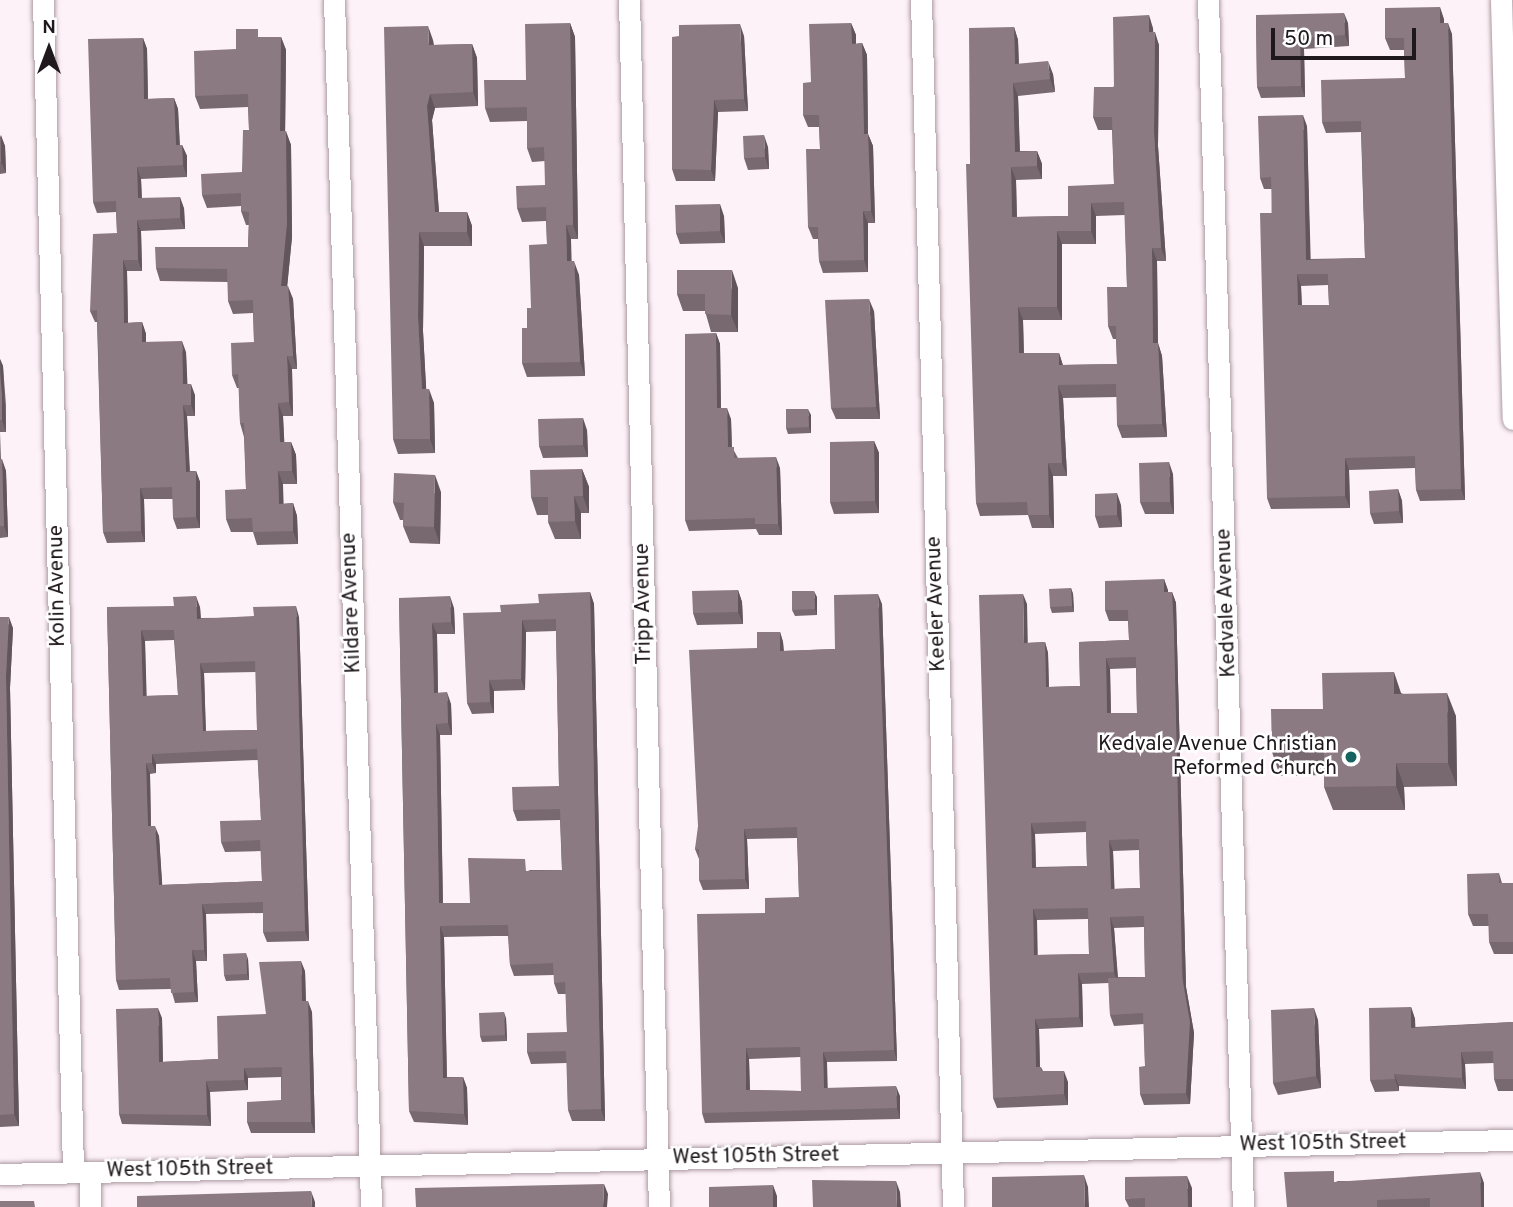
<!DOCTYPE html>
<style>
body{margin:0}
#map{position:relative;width:1513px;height:1207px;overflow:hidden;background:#fdf2f7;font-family:Overpass,sans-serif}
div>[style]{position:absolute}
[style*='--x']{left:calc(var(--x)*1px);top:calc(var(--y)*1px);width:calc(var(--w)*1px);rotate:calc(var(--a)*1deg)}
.roads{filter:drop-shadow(0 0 2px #ac9aa3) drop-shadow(0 0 2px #ac9aa3)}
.street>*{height:21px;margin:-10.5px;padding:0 10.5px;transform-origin:10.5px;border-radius:10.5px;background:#fff}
.wall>*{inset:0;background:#786971}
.shaded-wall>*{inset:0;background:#62555c}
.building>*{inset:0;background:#8c7a83}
.dots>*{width:19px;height:19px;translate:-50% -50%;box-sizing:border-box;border:4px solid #fff;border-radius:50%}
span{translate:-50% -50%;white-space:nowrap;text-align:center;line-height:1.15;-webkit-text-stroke:5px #fff;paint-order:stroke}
.street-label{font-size:21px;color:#1f181c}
.poi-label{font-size:21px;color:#1f181c}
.right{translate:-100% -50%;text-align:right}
.north{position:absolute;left:14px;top:14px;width:70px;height:70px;-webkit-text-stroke:5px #fff;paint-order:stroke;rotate:0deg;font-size:19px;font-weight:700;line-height:28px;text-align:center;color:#1f181c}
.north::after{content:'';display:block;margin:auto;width:24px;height:32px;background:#1f181c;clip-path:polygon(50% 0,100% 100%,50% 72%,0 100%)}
.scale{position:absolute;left:1271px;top:28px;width:145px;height:32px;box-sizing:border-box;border:4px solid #1f181c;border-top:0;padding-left:9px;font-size:21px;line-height:24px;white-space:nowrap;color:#1f181c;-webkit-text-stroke:5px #fff;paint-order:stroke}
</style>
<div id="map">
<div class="roads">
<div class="street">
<i style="--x:43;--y:0;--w:1172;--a:88.53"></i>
<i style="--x:334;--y:0;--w:1208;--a:88.24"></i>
<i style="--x:629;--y:0;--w:1207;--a:88.58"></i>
<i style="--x:921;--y:0;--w:1207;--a:88.48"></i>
<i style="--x:1208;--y:0;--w:1208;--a:88.34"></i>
<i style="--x:1501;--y:0;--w:419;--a:88.4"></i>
<i style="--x:90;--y:1172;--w:35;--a:90"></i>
<i style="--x:0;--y:1174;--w:1513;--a:-1.29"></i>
</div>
</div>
<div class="wall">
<i style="clip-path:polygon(1256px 15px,1348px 23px,1349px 46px,1304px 49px,1305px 97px,1261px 98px,1257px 87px)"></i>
<i style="clip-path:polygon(evenodd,1444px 19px,1444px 23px,1452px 34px,1465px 500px,1420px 501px,1416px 490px,1415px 468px,1349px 470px,1350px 508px,1271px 509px,1267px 498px,1272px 189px,1264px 189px,1260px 178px,1307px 126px,1310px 259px,1365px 258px,1361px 132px,1326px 133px,1322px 122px,1405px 78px,1404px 50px,1390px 50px,1385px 38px,1444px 19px,1328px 285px,1329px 305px,1302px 305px,1301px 286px,1328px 285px)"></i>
<i style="clip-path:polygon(570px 23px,575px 37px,578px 239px,571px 239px,571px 261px,579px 275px,585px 376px,527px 377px,522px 363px,531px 308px,547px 244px,546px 221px,522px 222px,517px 208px,545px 185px,545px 161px,532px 162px,527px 148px,527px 121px,490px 122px,485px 108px,526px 80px)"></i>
<i style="clip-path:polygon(851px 23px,856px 35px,856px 44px,862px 43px,867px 55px,868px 134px,873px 146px,875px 223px,868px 223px,868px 272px,823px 273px,819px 261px,818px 239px,813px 239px,808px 227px,820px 149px,819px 127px,808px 127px,803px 115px,811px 82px)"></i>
<i style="clip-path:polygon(evenodd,1014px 27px,1018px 40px,1019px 64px,1053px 74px,1055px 92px,1018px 96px,1020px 151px,1037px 151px,1042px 164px,1042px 179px,1016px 180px,1017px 217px,1068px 216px,1114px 184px,1112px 130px,1098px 130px,1093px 117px,1153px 28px,1153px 32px,1159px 45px,1158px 146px,1166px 261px,1157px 261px,1158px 343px,1162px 356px,1167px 437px,1122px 438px,1117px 425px,1117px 397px,1063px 398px,1067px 476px,1053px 476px,1054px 528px,1032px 528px,1028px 515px,980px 516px,976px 503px,970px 164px,1014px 27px,1125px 215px,1127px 287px,1108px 326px,1113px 339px,1116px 339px,1117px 364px,1063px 365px,1059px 353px,1024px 353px,1023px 320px,1062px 320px,1062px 244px,1096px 244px,1096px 216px,1125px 215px)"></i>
<i style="clip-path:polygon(744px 36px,748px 111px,718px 112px,715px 181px,676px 181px,672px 169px)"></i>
<i style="clip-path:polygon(261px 37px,281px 37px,286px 50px,285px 131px,291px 145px,292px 237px,287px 286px,293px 299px,297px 369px,292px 369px,293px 416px,283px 416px,284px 442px,291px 442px,296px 455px,297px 484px,283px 484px,283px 504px,293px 503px,297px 516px,298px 544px,257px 545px,253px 532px,231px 532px,226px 519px,246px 489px,244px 437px,240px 423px,239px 388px,237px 388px,232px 375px,254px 342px,253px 313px,233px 314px,228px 301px,228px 282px,160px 281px,156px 268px,248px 247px,249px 225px,246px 225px,241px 211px,241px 206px,207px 208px,202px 195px,242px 172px,249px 130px,248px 107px,200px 109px,195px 96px,236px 49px)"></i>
<i style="clip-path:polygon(143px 38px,147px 49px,148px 99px,174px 98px,178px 109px,180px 145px,182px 145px,187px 156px,187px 177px,141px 179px,142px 198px,184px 208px,185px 229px,141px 231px,142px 271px,127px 271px,128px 323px,142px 322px,146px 334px,146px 342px,186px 352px,187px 384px,195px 395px,195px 416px,187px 416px,190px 471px,196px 471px,200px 482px,200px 528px,177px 529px,173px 518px,173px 499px,144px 499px,145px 542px,107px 543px,103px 532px,97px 322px,95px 322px,90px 311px,117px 233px,116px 212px,97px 213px,93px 202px)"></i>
<i style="clip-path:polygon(433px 40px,434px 45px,472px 44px,477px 58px,478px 106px,435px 108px,432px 120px,439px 212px,467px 212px,472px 226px,472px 246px,424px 246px,423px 331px,426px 389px,434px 403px,435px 453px,398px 454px,393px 439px)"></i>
<i style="clip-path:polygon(0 135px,5px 146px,6px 173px,0 174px)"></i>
<i style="clip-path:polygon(768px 147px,769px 169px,748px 170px,744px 158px)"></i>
<i style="clip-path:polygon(724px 216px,725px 243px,680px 244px,676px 233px)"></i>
<i style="clip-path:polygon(738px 288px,738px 332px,711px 332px,705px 311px,683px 311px,677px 294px)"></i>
<i style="clip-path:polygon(874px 311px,880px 419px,836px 419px,831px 408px)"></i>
<i style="clip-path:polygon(716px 333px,720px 344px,721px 408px,731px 419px,732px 447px,738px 458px,780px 468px,782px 535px,759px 535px,756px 529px,689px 531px,685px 520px)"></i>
<i style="clip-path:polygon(0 359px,3px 366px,6px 405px,6px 432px,0 432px,1px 459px,6px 471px,8px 537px,0 538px)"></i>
<i style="clip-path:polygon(811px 415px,811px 433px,788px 434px,786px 428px)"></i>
<i style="clip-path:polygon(587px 430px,588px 457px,543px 458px,539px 446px)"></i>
<i style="clip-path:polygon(874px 441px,879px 453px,879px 513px,834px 514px,830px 502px)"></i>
<i style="clip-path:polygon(582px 469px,589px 487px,589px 513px,581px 513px,581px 539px,555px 539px,548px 522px,548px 515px,537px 515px,531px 497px)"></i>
<i style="clip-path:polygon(1173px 474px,1174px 514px,1145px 514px,1140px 502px)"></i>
<i style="clip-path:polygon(1398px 489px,1402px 501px,1403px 523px,1374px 524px,1370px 513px)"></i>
<i style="clip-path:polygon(441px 492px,440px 544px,410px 543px,403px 526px,403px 520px,400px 520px,393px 502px)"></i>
<i style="clip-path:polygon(1121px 505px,1122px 527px,1099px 528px,1095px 516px)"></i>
<i style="clip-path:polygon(evenodd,1164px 579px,1168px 592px,1172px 592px,1176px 603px,1186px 987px,1194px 1033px,1190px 1104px,1144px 1105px,1140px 1094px,1145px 1066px,1144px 1024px,1114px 1026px,1110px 1015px,1109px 983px,1082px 984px,1083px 1027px,1039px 1029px,1040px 1067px,1041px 1067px,1043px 1071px,1068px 1082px,1068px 1105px,997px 1108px,993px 1098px,1027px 604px,1027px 643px,1045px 642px,1048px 653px,1049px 687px,1080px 686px,1079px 642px,1129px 640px,1128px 621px,1109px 621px,1105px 610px,1164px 579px,1136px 668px,1137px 713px,1111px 713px,1110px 669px,1136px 668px,1164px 579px,1086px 832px,1087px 866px,1036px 867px,1035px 834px,1086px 832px,1164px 579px,1139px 850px,1140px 888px,1114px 889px,1113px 851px,1139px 850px,1164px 579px,1088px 919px,1089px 954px,1037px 955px,1037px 920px,1088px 919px,1164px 579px,1144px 927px,1145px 977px,1118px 977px,1114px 928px,1144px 927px)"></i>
<i style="clip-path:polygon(1071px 588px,1073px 594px,1074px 612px,1052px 613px,1050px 607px)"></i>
<i style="clip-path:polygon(738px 590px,742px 602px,743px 624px,697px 625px,693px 613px)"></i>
<i style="clip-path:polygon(590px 592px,594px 604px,605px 1121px,572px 1121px,568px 1110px,567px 1063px,531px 1064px,527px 1052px,567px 1032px,566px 994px,558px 994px,554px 983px,554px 975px,514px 976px,510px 965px,508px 936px,495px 936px,444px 937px,447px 1077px,463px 1077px,467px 1088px,468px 1125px,414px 1122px,409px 1111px,399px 598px,454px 608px,455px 634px,437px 634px,438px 693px,451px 704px,452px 735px,440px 735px,443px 903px,470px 903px,530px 870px,562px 870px,560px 820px,517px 821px,513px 810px,559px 786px,556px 631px,526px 632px,525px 690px,494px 691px,494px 713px,472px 714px,467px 703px,501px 612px)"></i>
<i style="clip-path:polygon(817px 597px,817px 615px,795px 616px,792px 610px)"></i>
<i style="clip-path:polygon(evenodd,882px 604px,897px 1061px,827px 1062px,827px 1088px,900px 1096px,900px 1119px,705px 1123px,702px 1113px,765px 913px,799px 897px,797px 838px,747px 839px,749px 889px,703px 890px,699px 880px,699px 859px,695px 849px,757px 648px,780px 632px,783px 642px,784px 651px,835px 649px,882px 604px,801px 1057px,801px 1091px,750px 1090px,749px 1059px,801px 1057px)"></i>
<i style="clip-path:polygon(evenodd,107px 607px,200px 607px,201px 618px,299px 617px,309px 941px,267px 942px,263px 932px,263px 913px,206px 914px,207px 961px,196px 961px,198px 1002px,175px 1003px,171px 989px,119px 990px,116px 980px,107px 607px,174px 640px,178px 695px,146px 696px,145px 641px,174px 640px,107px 607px,256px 672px,257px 730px,206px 731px,204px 673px,256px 672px,107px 607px,258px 760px,261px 820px,221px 842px,225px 852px,261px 851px,262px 881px,162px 885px,159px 836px,151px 826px,150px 774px,156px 773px,156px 764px,258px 760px)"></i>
<i style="clip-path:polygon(0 617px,13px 628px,10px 688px,19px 1126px,0 1127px)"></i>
<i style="clip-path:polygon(1401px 693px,1456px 716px,1457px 786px,1404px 787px,1405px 810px,1333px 810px,1324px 787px,1324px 775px,1280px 776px,1272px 752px,1323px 709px)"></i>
<i style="clip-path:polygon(1499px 873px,1502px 883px,1513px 883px,1513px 954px,1494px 954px,1489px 942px,1489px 926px,1473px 926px,1468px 914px)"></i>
<i style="clip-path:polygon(248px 959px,249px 980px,226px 981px,224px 975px)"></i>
<i style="clip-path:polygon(305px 971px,306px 1001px,312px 1012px,315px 1133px,251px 1133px,247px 1122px,281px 1100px,281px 1077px,248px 1078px,248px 1090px,210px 1092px,211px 1126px,122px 1124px,119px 1114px,162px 1018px,163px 1062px,218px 1059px,266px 1014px)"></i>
<i style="clip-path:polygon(1411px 1007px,1415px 1019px,1415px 1027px,1513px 1022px,1513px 1091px,1498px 1091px,1494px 1079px,1494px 1063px,1465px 1064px,1466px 1089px,1399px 1086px,1399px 1091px,1375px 1092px,1370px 1080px)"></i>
<i style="clip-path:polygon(506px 1018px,507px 1041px,482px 1042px,480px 1036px)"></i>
<i style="clip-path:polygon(1318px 1020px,1321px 1088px,1278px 1095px,1273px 1083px)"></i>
<i style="clip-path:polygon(1338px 1181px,1484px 1183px,1484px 1207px,1287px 1207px)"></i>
<i style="clip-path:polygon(1192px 1188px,1192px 1207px,1129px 1207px,1125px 1199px)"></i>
</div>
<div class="shaded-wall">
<i style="clip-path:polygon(1440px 7px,1444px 19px,1444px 34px,1440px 23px)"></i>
<i style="clip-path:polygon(1344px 13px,1348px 23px,1349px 46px,1345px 35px)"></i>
<i style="clip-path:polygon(1149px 15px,1153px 28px,1154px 45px,1149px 32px)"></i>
<i style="clip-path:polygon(570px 23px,575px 37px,578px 239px,573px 225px)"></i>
<i style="clip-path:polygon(851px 23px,856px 35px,856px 56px,852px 44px)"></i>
<i style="clip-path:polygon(1448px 23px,1452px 34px,1465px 500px,1461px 489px)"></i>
<i style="clip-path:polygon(740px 24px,744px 36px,748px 111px,744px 99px)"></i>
<i style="clip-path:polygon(428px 26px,433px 40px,434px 59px,429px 45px)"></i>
<i style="clip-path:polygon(1014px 27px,1018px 40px,1019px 77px,1015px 64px)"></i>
<i style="clip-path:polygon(1155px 32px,1159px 45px,1158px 146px,1166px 261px,1161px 248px,1154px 133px)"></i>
<i style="clip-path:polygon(281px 37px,286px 50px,285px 144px,280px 131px)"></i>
<i style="clip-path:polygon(143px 38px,147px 49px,148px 110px,144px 99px)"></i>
<i style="clip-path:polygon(1300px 38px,1304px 49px,1305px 97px,1301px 86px)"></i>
<i style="clip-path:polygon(862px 43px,867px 55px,868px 146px,864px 134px)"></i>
<i style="clip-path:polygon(472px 44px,477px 58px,478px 106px,473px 92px)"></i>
<i style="clip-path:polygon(1048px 61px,1053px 74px,1055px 92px,1050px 79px)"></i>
<i style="clip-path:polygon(1013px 83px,1018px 96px,1020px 164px,1015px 152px)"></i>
<i style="clip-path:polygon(430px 94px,435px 108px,432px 120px,440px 226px,435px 212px,427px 106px)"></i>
<i style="clip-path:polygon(174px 98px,178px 109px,180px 156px,176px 145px)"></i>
<i style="clip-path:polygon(714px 100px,718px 112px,715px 181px,711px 170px)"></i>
<i style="clip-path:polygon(1303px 115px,1307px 126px,1311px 271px,1306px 260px)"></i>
<i style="clip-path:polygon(286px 131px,291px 145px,292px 237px,286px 299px,281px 286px)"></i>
<i style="clip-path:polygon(868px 134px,873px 146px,875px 223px,871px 211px)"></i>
<i style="clip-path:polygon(1px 135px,5px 146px,6px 173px,1px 162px)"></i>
<i style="clip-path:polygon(764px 135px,768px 147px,769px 169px,765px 157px)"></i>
<i style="clip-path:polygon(182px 145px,187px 156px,187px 177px,183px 165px)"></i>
<i style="clip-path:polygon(1037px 151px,1042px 164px,1042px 179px,1037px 166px)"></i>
<i style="clip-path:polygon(137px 167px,141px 179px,142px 210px,138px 198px)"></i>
<i style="clip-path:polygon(1011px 167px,1016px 180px,1017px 230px,1012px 217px)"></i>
<i style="clip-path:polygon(180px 197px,184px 208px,185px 229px,180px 218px)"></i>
<i style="clip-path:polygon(1091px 203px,1096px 216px,1096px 244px,1091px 231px)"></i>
<i style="clip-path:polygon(720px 204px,724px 216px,725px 243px,720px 231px)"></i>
<i style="clip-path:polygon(863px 211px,868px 223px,868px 272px,864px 260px)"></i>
<i style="clip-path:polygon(467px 212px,472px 226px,472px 246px,467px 232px)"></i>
<i style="clip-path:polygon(137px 220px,141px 231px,142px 271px,138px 260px)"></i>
<i style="clip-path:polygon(566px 225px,571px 239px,572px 275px,567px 261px)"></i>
<i style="clip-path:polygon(1057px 231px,1062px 244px,1062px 320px,1057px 307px)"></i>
<i style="clip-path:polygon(419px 232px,424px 246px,423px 331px,427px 403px,422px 389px,418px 317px)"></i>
<i style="clip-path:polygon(1152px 248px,1157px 261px,1158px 356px,1153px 343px)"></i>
<i style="clip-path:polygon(123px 260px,127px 271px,128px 334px,124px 323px)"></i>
<i style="clip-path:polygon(574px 261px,579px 275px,585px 376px,580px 362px)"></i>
<i style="clip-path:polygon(732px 270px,738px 288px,738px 332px,731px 315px)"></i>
<i style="clip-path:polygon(1297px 274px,1301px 286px,1302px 317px,1298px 305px)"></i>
<i style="clip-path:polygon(288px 286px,293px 299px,297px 369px,293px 356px)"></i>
<i style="clip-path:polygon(869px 299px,874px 311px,880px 419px,876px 407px)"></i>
<i style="clip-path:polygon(1018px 307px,1023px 320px,1024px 366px,1019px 353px)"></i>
<i style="clip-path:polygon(142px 322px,146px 334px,146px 354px,142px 342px)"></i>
<i style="clip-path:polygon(716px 333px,720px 344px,721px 419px,717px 408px)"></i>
<i style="clip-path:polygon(182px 341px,186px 352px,188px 396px,183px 384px)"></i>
<i style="clip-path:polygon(1158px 343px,1162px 356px,1167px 437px,1162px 424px)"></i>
<i style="clip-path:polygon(1059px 353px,1063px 366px,1059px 365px)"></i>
<i style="clip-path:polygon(287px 356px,292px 369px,293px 416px,289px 402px)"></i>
<i style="clip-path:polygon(0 359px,3px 366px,6px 432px,2px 420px)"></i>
<i style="clip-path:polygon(191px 384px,195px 395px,195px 416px,191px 405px)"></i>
<i style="clip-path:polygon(1058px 385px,1063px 398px,1067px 476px,1062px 463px)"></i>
<i style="clip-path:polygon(429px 389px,434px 403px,435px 453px,430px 439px)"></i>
<i style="clip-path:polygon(278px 403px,283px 416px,285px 455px,280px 442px)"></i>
<i style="clip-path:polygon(183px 405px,187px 416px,190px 483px,186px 472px)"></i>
<i style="clip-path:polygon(727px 408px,731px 419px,732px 458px,728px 447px)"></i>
<i style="clip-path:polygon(808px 409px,811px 415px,811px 433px,809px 427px)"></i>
<i style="clip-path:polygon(583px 418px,587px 430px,588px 457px,583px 445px)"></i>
<i style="clip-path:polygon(874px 441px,879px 453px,879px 513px,875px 501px)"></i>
<i style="clip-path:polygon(291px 442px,296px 455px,297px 484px,292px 471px)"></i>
<i style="clip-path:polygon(776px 457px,780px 468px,782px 535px,778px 524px)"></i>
<i style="clip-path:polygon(1345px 458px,1349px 470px,1350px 508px,1345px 496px)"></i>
<i style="clip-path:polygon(2px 459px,6px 471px,8px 537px,4px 526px)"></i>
<i style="clip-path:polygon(1169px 462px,1173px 474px,1174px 514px,1170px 502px)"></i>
<i style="clip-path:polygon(1048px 463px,1053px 476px,1054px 528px,1049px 515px)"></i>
<i style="clip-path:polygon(582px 469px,589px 487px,589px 513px,583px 496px)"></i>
<i style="clip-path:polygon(196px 471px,200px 482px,200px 528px,196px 517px)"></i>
<i style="clip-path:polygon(278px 471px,283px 484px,284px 517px,279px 504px)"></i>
<i style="clip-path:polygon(435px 475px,441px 492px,440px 544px,434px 527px)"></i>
<i style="clip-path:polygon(140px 488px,144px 499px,145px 542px,141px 531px)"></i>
<i style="clip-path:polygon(1398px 489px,1402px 501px,1403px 523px,1399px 511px)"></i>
<i style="clip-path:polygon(1117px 493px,1121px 505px,1122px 527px,1117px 515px)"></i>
<i style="clip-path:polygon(574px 496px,581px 513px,581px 539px,575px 521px)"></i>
<i style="clip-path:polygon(293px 503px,297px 516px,298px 544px,293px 531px)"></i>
<i style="clip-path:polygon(1164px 579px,1168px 590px,1168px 603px,1164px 592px)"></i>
<i style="clip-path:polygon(1071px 588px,1073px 594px,1074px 612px,1072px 606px)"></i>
<i style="clip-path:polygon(738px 590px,742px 602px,743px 624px,738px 612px)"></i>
<i style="clip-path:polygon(814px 591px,817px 597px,817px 615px,815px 609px)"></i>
<i style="clip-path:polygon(590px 592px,594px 604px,605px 1121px,601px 1109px)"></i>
<i style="clip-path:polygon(1172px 592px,1176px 603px,1177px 643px,1186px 987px,1194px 1033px,1190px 1104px,1186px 1093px)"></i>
<i style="clip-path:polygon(878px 594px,882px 604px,897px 1061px,894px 1050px)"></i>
<i style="clip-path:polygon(1023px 594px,1027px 604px,1028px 654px,1024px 643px)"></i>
<i style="clip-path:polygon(196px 596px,200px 607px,201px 629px,197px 619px)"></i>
<i style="clip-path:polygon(450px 596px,454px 608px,455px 634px,451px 622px)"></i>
<i style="clip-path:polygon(296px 606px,299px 617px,309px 941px,305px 931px)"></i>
<i style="clip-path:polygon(9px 617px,13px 628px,10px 688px,19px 1126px,14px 1114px,6px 676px)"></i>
<i style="clip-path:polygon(522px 620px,526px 632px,525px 690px,521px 679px)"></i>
<i style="clip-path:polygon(432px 623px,437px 634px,438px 704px,434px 693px)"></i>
<i style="clip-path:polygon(141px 630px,145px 641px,147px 707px,143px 696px)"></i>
<i style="clip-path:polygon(780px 632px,783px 642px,784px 661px,780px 651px)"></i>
<i style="clip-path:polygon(1045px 642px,1048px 653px,1049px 698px,1046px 687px)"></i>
<i style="clip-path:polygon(1106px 658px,1110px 669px,1111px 724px,1107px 713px)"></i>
<i style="clip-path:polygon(200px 663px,204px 673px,206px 742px,203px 731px)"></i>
<i style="clip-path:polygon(1394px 672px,1402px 696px,1394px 694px)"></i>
<i style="clip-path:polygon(489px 680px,494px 691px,494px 713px,490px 702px)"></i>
<i style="clip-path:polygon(447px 692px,451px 704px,452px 735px,448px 723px)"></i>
<i style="clip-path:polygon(1447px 693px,1456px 716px,1457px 786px,1448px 763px)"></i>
<i style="clip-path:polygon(436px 724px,440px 735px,443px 915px,439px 903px)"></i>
<i style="clip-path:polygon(152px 754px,156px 764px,156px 773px,152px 763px)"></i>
<i style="clip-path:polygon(146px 763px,150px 774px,151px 837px,148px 826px)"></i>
<i style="clip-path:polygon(1396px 763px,1404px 787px,1405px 810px,1396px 786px)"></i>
<i style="clip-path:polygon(1031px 823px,1035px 834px,1036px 878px,1032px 868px)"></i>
<i style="clip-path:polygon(155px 826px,159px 836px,163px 896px,159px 885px)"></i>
<i style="clip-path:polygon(744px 829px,747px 839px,749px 889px,745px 879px)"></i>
<i style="clip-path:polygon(1109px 840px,1113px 851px,1115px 900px,1111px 889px)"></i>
<i style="clip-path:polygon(202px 904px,206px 914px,207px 961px,204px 950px)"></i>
<i style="clip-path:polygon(1033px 909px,1037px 920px,1038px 966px,1034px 955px)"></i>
<i style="clip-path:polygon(1110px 917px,1114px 928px,1118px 983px,1114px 972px)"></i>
<i style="clip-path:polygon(440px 926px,444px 937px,447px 1089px,443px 1078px)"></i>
<i style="clip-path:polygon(192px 950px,196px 961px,198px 1002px,194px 992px)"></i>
<i style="clip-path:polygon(246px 953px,248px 959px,249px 980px,247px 974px)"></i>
<i style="clip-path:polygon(301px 961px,305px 971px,306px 1012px,302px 1001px)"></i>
<i style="clip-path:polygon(1078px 973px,1082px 984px,1083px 1027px,1079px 1017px)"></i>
<i style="clip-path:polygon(308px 1001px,312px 1012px,315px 1133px,311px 1122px)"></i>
<i style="clip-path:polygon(1411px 1007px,1415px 1019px,1416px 1040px,1411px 1028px)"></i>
<i style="clip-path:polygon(158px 1008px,162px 1018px,163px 1072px,159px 1062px)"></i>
<i style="clip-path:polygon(1314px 1008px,1318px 1020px,1321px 1088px,1316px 1076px)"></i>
<i style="clip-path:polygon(504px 1012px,506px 1018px,507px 1041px,505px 1035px)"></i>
<i style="clip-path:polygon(1035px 1019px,1039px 1029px,1040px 1077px,1036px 1067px)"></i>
<i style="clip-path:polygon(746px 1048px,749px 1059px,750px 1100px,746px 1090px)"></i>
<i style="clip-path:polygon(823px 1052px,827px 1062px,828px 1098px,824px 1088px)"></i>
<i style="clip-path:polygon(1461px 1052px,1465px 1064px,1466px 1089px,1462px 1078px)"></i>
<i style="clip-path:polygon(244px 1068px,248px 1078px,248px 1090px,244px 1080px)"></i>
<i style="clip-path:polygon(1064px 1071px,1068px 1082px,1068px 1105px,1064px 1094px)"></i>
<i style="clip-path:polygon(1394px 1074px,1399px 1086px,1399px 1091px,1395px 1079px)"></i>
<i style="clip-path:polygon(463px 1077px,467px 1088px,468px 1125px,464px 1114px)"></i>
<i style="clip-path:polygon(206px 1081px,210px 1092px,211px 1126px,207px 1115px)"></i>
<i style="clip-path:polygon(896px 1086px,900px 1096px,900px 1119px,897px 1108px)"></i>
<i style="clip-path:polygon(1480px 1172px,1484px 1183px,1484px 1207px,1481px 1207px)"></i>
<i style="clip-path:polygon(1084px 1175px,1088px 1187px,1089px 1207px,1085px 1207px)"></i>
<i style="clip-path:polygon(1187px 1176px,1192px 1188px,1192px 1207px,1188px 1207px)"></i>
<i style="clip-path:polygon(896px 1181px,900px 1192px,901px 1207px,897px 1207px)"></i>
<i style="clip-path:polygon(604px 1184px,608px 1194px,607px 1207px,603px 1207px)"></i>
<i style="clip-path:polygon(773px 1185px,777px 1196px,777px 1207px,773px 1207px)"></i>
<i style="clip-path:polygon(311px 1191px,315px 1202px,315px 1207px,312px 1207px)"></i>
</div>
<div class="building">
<i style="clip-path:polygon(evenodd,1440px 7px,1440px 23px,1448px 23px,1461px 489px,1416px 490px,1415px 456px,1345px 458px,1345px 496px,1267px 498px,1260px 213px,1272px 213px,1271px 177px,1260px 178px,1258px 116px,1303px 115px,1306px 260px,1365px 258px,1361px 121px,1322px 122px,1321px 80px,1405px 78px,1404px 38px,1385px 38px,1385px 8px,1440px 7px,1297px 274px,1328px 274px,1329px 305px,1298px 305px,1297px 274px)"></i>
<i style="clip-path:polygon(1344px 13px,1345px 35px,1300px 38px,1301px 86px,1257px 87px,1256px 15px)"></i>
<i style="clip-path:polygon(evenodd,1149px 15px,1149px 32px,1155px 32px,1154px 133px,1161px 248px,1152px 248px,1153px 343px,1158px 343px,1162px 424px,1117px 425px,1116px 384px,1058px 385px,1062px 463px,1048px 463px,1049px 515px,1028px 515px,1027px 502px,976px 503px,966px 164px,970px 164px,969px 28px,1014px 27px,1015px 64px,1048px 61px,1050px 79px,1013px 83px,1015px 152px,1037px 151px,1037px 166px,1011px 167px,1012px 217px,1068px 216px,1068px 186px,1114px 184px,1112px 117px,1093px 117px,1094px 87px,1114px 87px,1113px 17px,1149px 15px,1124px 202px,1127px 287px,1107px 287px,1108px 326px,1116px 326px,1117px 364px,1059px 365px,1059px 353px,1019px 353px,1018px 307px,1057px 307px,1057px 231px,1091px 231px,1091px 203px,1124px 202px)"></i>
<i style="clip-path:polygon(570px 23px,573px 225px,566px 225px,567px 261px,574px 261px,580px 362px,522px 363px,522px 328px,527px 328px,527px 308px,531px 308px,529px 245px,547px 244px,546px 207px,517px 208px,516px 186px,545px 185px,544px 147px,527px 148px,527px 107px,485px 108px,484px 80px,526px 80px,525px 24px)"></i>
<i style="clip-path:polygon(851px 23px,852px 44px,862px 43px,864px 134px,868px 134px,871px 211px,863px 211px,864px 260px,819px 261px,818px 227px,808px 227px,806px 149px,820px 149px,819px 115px,803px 115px,803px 83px,811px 82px,809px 24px)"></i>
<i style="clip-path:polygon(740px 24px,744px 99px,714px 100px,711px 170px,672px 169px,672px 37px,679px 36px,679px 25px)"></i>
<i style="clip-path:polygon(428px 26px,429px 45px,472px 44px,473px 92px,430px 94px,427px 106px,435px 212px,467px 212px,467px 232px,419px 232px,418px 317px,422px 389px,429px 389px,430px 439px,393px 439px,384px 27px)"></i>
<i style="clip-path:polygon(236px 29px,258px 29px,258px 37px,281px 37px,280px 131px,286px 131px,287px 224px,281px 286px,288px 286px,293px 356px,287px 356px,289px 402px,278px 403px,280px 442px,291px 442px,292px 471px,278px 471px,279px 504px,293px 503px,293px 531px,253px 532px,252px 518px,226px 519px,225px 490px,246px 489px,244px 423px,240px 423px,238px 374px,232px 375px,231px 343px,254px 342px,253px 300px,228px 301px,227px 269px,156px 268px,155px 247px,248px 247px,249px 212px,241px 211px,241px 193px,202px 195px,201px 174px,242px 172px,243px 130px,249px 130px,248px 94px,195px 96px,194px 51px,236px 49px)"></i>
<i style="clip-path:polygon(143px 38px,144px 99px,174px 98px,176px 145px,182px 145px,183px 165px,137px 167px,138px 198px,180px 197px,180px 218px,137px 220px,138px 260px,123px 260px,124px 323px,142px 322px,142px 342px,182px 341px,183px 384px,191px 384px,191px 405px,183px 405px,186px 472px,196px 471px,196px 517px,173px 518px,172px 487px,140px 488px,141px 531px,103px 532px,97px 310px,90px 311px,93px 234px,117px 233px,116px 201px,93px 202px,88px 39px)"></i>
<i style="clip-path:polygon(0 135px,1px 162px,0 162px)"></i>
<i style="clip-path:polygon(764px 135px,765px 157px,744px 158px,743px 136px)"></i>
<i style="clip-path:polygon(720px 204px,720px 231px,676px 233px,675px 205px)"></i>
<i style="clip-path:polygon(677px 270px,732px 270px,731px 315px,705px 314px,705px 294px,677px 294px)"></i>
<i style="clip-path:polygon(869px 299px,876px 407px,831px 408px,825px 300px)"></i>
<i style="clip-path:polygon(716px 333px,717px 408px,727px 408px,728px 447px,734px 447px,734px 458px,776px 457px,778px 524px,755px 524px,755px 518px,685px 520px,685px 334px)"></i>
<i style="clip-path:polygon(0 374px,2px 394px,2px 420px,0 420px)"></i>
<i style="clip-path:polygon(786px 409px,808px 409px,809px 427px,786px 428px)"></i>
<i style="clip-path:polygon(583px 418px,583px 445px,539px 446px,538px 419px)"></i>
<i style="clip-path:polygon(874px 441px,875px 501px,830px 502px,830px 442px)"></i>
<i style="clip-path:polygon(0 459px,2px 459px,4px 526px,0 526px)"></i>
<i style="clip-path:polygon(1169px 462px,1170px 502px,1140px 502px,1139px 463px)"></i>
<i style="clip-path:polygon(582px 469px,583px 496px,574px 496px,575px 521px,548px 522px,548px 497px,531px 497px,530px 470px)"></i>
<i style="clip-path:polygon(394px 473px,435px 475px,434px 527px,403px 526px,404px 503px,393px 502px)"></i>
<i style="clip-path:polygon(1398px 489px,1399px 511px,1370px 513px,1369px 491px)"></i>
<i style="clip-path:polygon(1117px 493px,1117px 515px,1095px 516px,1095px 494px)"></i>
<i style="clip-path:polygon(evenodd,1164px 579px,1164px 592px,1172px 592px,1174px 632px,1182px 976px,1190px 1022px,1186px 1093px,1140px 1094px,1139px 1067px,1145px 1066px,1143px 1013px,1110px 1015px,1108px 978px,1145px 977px,1144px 916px,1110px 917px,1114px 972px,1078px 973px,1079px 1017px,1035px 1019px,1036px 1067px,1041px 1067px,1041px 1071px,1064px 1071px,1064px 1094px,993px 1098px,979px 595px,1023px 594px,1024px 643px,1045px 642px,1046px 687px,1080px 686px,1079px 642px,1129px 640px,1128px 610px,1105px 610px,1105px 581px,1164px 579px,1136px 657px,1137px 713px,1107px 713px,1106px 658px,1136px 657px,1164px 579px,1086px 821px,1087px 866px,1032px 868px,1031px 823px,1086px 821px,1164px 579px,1139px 839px,1140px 888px,1111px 889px,1109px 840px,1139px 839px,1164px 579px,1088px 908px,1089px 954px,1034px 955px,1033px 909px,1088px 908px)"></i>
<i style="clip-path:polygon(1071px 588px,1072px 606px,1050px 607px,1049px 589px)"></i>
<i style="clip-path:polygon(738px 590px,738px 612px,693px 613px,692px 591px)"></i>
<i style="clip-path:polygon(792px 591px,814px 591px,815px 609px,792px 610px)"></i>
<i style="clip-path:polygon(590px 592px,601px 1109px,568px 1110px,566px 1051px,527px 1052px,527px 1033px,567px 1032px,565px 982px,554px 983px,553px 963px,510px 965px,508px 925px,491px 925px,440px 926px,443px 1078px,463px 1077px,464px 1114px,409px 1111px,399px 598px,450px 596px,451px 622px,432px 623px,434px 693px,447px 692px,448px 723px,436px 724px,439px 903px,470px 903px,468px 858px,525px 859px,526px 871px,562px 870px,560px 809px,513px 810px,512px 787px,559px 786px,556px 619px,522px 620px,521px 679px,489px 680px,490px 702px,467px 703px,463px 613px,501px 612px,500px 605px,539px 603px,538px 594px)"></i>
<i style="clip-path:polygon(evenodd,878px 594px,894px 1050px,823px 1052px,824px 1088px,896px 1086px,897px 1108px,702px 1113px,697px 914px,765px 913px,765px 898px,799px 897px,797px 827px,744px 829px,745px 879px,699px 880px,699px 849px,695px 849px,698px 826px,689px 650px,757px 648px,757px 632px,780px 632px,780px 651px,835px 649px,834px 595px,878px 594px,800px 1047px,801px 1091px,746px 1090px,746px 1048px,800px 1047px)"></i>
<i style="clip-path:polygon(evenodd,196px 596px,197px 619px,254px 616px,253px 607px,296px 606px,305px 931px,263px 932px,263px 902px,202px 904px,204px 950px,192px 950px,194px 992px,171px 993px,170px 978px,116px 980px,107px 607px,174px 606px,173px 597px,196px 596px,141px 630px,174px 630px,178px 695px,143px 696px,141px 630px,196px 596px,255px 661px,257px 730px,203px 731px,200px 663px,255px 661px,196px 596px,257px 749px,261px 820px,220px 821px,221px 842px,260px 840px,262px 881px,159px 885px,155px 826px,148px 826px,146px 763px,152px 763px,152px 754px,257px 749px)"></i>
<i style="clip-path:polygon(0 617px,9px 617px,6px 676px,14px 1114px,0 1115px)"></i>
<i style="clip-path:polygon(1394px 672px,1394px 694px,1447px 693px,1448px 763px,1396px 763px,1396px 786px,1324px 787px,1324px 752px,1272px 752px,1271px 709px,1323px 709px,1322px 673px)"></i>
<i style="clip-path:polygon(1499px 873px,1499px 883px,1513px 883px,1513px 942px,1489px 942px,1488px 914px,1468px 914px,1467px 874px)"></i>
<i style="clip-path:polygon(246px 953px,247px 974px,224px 975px,223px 954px)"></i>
<i style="clip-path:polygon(301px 961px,302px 1001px,308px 1001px,311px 1122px,247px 1122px,247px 1102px,281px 1100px,282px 1067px,244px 1068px,244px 1080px,206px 1081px,207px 1115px,119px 1114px,116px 1009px,158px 1008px,159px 1062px,218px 1059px,217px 1016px,266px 1014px,259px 962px)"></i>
<i style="clip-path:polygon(1411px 1007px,1411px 1028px,1513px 1022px,1513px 1079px,1494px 1079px,1493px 1051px,1461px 1052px,1462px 1078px,1394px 1074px,1395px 1079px,1370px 1080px,1369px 1008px)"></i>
<i style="clip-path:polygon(1314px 1008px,1316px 1076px,1273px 1083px,1271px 1010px)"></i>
<i style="clip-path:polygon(504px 1012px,505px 1035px,480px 1036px,479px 1013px)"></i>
<i style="clip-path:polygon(1334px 1171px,1334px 1182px,1480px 1172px,1481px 1207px,1430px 1207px,1430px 1198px,1377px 1200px,1377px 1207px,1287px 1207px,1284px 1172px)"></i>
<i style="clip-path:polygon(1084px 1175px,1085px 1207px,992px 1207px,992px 1177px)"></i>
<i style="clip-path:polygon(1187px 1176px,1188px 1207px,1145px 1207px,1145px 1198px,1125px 1199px,1125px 1177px)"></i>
<i style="clip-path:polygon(812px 1180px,896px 1181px,897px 1207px,813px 1207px)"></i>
<i style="clip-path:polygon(604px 1184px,603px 1207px,416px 1207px,415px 1188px)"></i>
<i style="clip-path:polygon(773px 1185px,773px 1207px,709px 1207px,709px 1187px)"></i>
<i style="clip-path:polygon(311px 1191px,312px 1207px,137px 1207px,137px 1196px)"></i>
<i style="clip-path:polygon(0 1201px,34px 1201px,35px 1207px,0 1207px)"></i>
</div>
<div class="dots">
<i style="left:1351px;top:757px;background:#166461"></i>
</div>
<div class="street-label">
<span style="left:58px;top:586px;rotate:-91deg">Kolin Avenue</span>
<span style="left:352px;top:603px;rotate:-92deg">Kildare Avenue</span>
<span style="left:1227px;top:603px;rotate:-92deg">Kedvale Avenue</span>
<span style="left:644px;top:604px;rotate:-91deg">Tripp Avenue</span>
<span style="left:937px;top:604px;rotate:-92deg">Keeler Avenue</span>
<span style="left:1323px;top:1144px;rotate:-1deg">West 105th Street</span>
<span style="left:756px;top:1157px;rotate:-1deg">West 105th Street</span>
<span style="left:190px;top:1170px;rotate:-1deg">West 105th Street</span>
</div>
<div class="poi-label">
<span class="right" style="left:1337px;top:757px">Kedvale Avenue Christian<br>Reformed Church</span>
</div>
<div class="north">N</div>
<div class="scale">50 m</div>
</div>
